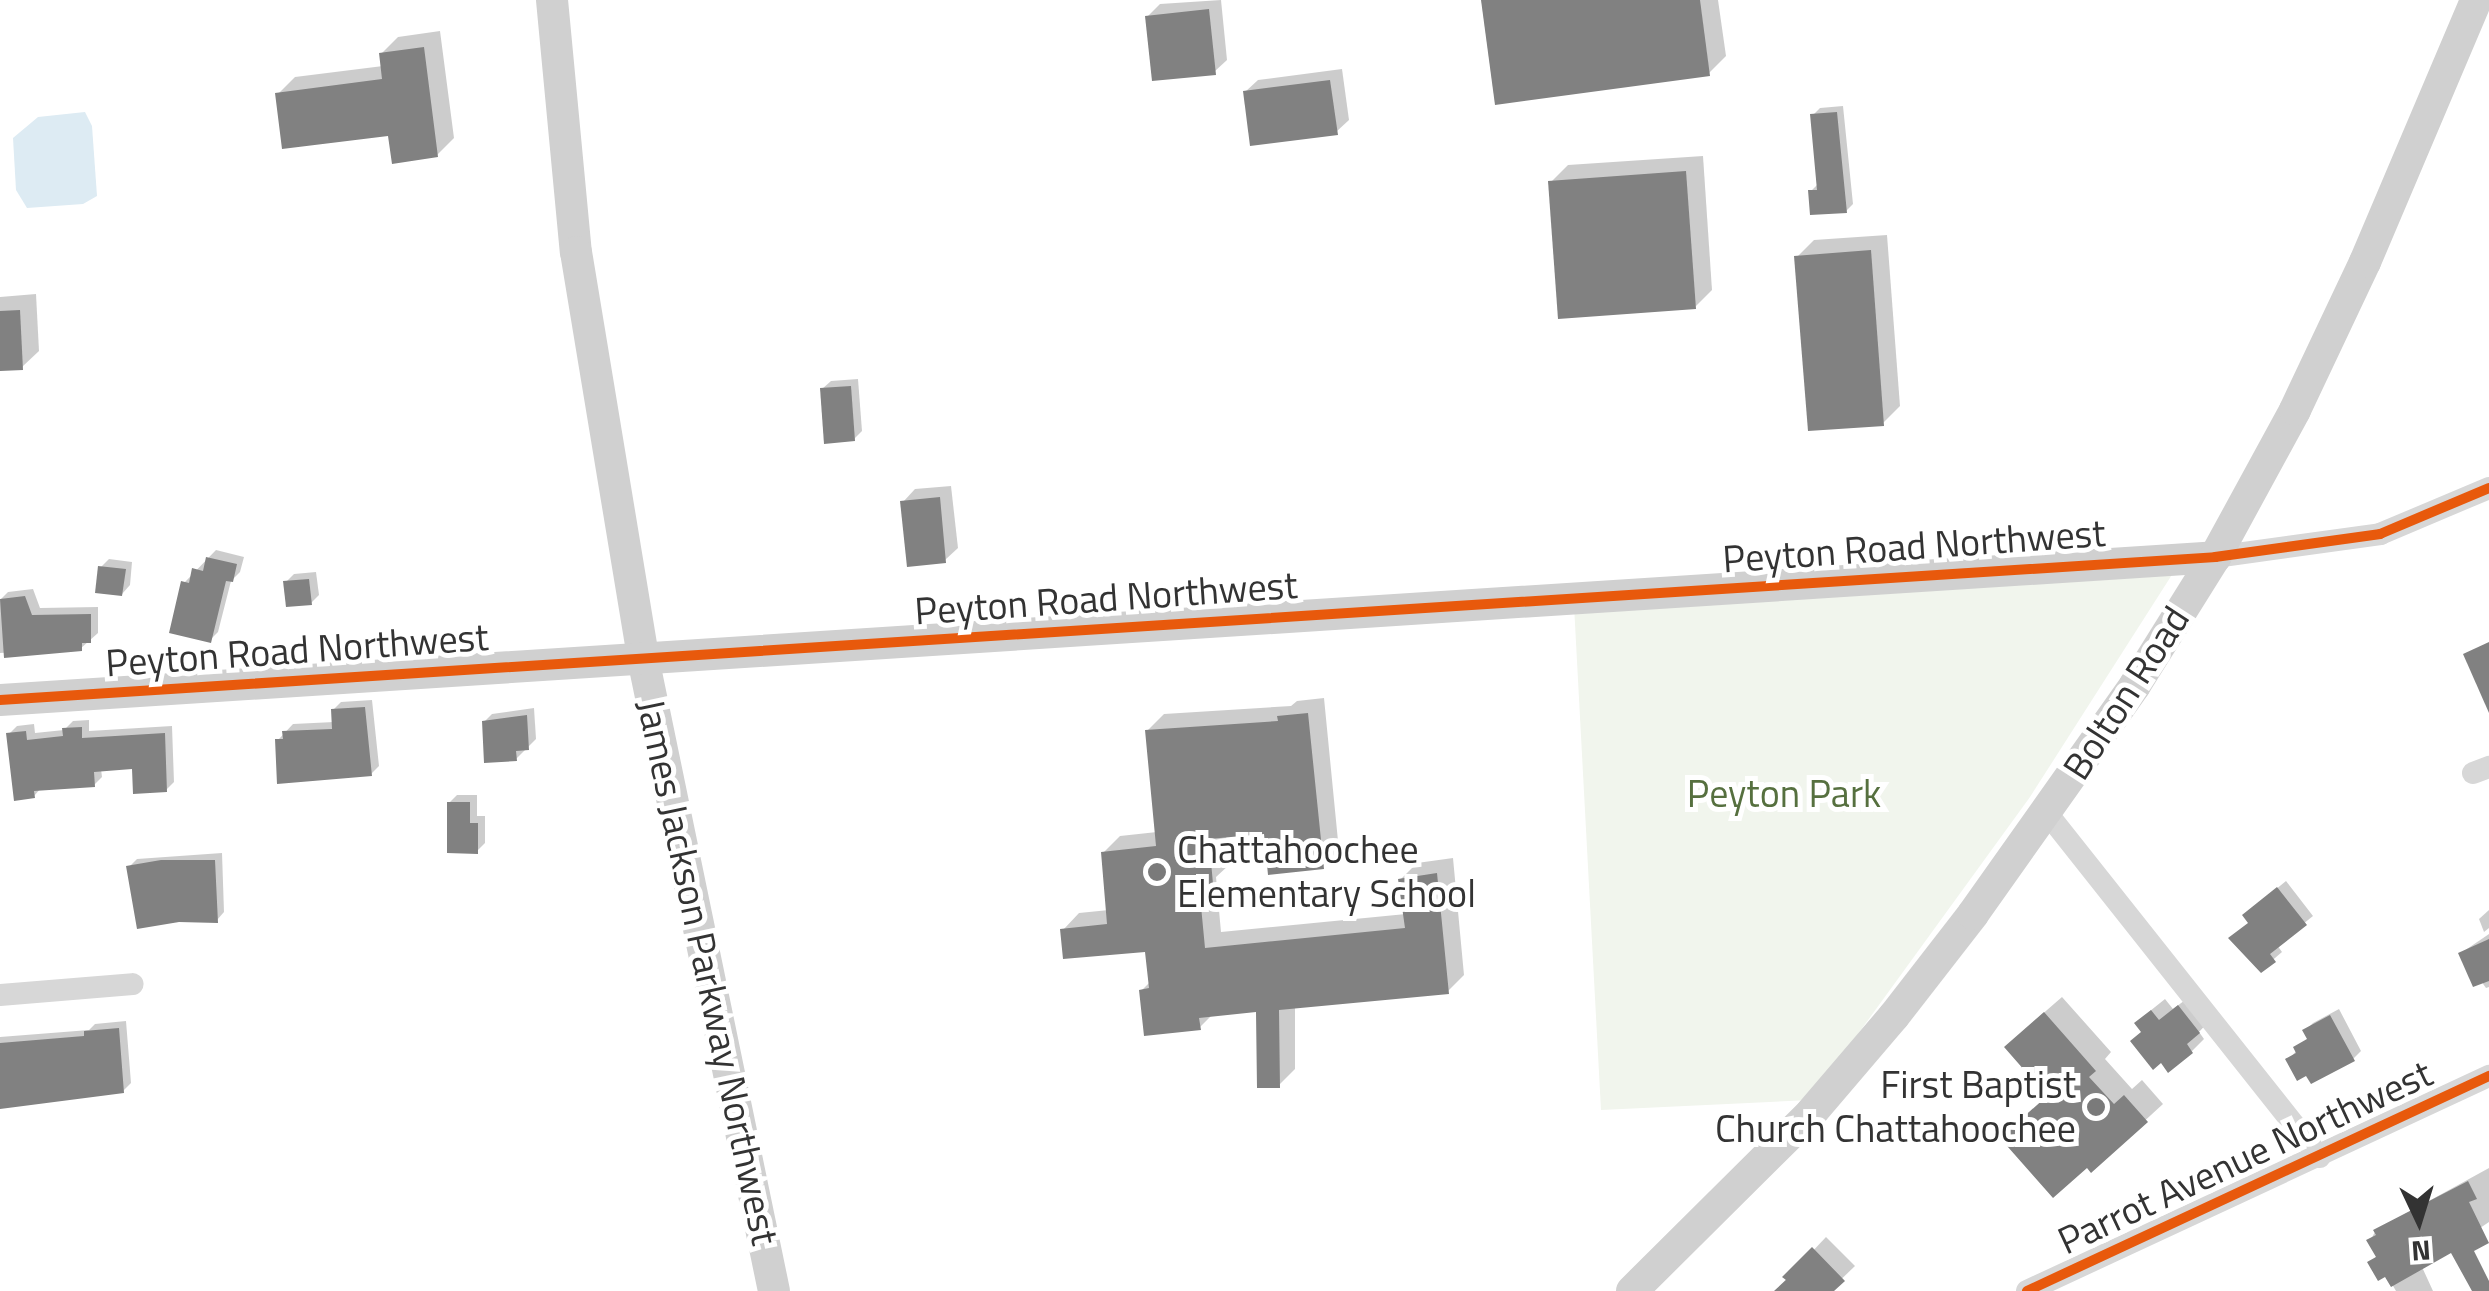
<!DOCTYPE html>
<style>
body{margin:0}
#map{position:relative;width:2489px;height:1291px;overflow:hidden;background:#fff;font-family:"Titillium Web",sans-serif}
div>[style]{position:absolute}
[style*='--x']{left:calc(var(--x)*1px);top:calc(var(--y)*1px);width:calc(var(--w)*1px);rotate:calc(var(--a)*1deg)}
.green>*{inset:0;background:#f1f5ed}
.water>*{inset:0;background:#ddebf3}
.shadow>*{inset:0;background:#0003}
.building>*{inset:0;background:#818181}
.street>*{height:22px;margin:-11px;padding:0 11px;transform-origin:11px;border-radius:11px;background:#d7d7d7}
.secondary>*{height:32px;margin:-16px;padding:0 16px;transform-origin:16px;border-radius:16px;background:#d0d0d0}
.cycleway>*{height:10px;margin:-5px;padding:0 5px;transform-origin:5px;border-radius:5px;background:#e8590c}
.dots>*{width:28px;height:28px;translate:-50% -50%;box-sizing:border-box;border:5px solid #fff;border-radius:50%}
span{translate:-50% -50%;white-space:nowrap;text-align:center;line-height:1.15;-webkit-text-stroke:10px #fff;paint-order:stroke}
.street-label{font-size:38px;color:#333}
.park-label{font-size:38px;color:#56703f}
.poi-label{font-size:38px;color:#333}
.left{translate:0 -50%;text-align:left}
.right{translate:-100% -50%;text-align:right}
.north{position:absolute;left:2369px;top:1171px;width:100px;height:100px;-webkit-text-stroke:8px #fff;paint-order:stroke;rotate:176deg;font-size:28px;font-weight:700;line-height:40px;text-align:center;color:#333}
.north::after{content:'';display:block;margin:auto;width:35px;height:45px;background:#333;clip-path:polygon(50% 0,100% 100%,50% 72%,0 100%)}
</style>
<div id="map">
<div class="green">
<i style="clip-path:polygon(2175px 570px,2030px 797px,1810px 1100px,1601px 1110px,1574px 605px)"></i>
</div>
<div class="water">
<i style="clip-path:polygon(85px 112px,92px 126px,97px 196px,83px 204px,27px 208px,16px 190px,13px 138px,38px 117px)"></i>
</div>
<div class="shadow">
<i style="clip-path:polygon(1221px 0,1227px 60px,1214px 72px,1148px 16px,1160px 4px)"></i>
<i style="clip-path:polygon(1483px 0,1718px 0,1726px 56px,1709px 73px)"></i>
<i style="clip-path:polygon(440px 31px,454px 138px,437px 155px,390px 133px,278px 94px,295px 77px,383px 66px,381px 54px,398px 37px)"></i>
<i style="clip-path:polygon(1342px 69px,1349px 120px,1336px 132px,1245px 92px,1258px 80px)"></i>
<i style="clip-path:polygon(1843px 106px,1853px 204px,1846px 211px,1811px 191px,1817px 185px,1813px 115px,1820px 108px)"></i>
<i style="clip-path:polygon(1703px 156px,1712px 290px,1695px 307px,1551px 182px,1568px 165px)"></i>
<i style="clip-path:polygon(1887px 235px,1900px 406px,1883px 423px,1797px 257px,1814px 240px)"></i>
<i style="clip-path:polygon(36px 294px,39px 351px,22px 367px,0 369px,0 297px)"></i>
<i style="clip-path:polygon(858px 379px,862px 431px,854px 439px,822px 389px,831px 381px)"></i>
<i style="clip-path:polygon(951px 486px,958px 548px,945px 560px,903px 502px,915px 489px)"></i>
<i style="clip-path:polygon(216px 550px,244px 557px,240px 572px,231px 581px,218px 632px,210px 640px,184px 583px)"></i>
<i style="clip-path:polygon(109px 559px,132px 562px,130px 585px,122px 594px,101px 567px)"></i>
<i style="clip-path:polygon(316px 572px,319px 595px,311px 603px,286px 582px,294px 574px)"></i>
<i style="clip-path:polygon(33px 589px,40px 608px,98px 607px,98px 633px,80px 649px,0 653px,0 600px,8px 592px)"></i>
<i style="clip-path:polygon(1324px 698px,1339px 851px,1322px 867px,1266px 831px,1226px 835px,1229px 865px,1216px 877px,1221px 932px,1406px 914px,1401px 879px,1417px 863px,1453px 858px,1464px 975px,1448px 991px,1295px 1006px,1295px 1069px,1279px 1085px,1258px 1009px,1213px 1014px,1199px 1028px,1142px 990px,1151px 981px,1148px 949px,1063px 930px,1079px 913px,1109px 910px,1103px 853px,1120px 836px,1157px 832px,1147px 731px,1164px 714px,1291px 706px,1297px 701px)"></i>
<i style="clip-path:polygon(372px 700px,379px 766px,371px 774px,278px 740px,293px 724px,334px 722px,333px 710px,341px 702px)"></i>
<i style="clip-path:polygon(534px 708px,536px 739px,516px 759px,484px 722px,492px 714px)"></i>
<i style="clip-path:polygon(89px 720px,89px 731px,172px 726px,174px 782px,166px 790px,134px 766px,101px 769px,102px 777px,94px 785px,41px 788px,34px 796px,9px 734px,17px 726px,34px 724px,35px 733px,64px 730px,73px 721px)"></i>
<i style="clip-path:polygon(457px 795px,477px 795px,477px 816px,485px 816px,485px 843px,477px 851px,449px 803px)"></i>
<i style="clip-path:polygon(222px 853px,224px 912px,217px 920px,129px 867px,137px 859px)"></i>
<i style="clip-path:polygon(2286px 881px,2313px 916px,2277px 945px,2282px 952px,2261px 970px,2253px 908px)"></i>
<i style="clip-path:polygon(2489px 910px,2489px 928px,2484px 932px,2479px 919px)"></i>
<i style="clip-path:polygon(2489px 934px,2489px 987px,2486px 988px,2461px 953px)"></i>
<i style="clip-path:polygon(2192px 995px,2211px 1019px,2199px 1032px,2204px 1039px,2192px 1051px,2144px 1031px,2150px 1011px,2165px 999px,2173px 1009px)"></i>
<i style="clip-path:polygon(2062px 997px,2111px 1052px,2105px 1059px,2132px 1089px,2142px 1080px,2163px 1104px,2091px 1170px,2050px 1095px,2024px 1030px)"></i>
<i style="clip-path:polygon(2339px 1009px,2361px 1051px,2353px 1059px,2289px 1059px,2309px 1037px,2305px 1031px,2313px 1023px)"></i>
<i style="clip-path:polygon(126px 1021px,131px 1083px,123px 1091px,0 1108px,0 1037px,89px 1030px,95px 1024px)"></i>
<i style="clip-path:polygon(2489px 1168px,2489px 1222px,2422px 1267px,2433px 1291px,2396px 1291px,2386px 1274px,2370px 1263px,2378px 1255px,2370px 1241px,2376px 1230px)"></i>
<i style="clip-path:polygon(1826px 1237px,1855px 1266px,1829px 1291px,1775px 1291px)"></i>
</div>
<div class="building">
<i style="clip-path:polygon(1481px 0,1700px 0,1710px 76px,1495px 105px)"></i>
<i style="clip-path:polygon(1209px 9px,1216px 75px,1152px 81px,1145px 16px)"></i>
<i style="clip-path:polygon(424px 47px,438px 157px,392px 164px,388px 136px,282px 149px,275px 93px,382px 79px,379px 53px)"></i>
<i style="clip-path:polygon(1330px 80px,1338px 135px,1250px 146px,1243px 91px)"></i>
<i style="clip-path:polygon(1837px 112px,1847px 213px,1810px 215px,1808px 190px,1817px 190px,1810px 114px)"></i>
<i style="clip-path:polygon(1686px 171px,1696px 309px,1558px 319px,1548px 181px)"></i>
<i style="clip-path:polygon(1871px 250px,1884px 426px,1808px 431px,1794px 256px)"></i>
<i style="clip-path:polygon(20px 310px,23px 370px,0 371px,0 311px)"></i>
<i style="clip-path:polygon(851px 386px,855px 441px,824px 444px,820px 388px)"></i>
<i style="clip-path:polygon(940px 497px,946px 563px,907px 567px,900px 501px)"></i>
<i style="clip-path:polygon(206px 557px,237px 564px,233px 582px,226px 581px,211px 643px,169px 633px,181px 581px,189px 583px,192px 568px,203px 571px)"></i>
<i style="clip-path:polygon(98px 566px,126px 569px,122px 596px,95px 593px)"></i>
<i style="clip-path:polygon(309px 579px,312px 605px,286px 607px,283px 581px)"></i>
<i style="clip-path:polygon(25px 596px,32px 615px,91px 614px,91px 643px,82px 643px,82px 651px,4px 658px,0 599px)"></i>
<i style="clip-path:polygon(2489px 642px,2489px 713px,2463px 654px)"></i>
<i style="clip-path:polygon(365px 707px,372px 776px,277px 784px,275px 739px,283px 739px,282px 731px,332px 729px,331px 709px)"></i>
<i style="clip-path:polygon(1308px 713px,1324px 869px,1268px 875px,1264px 834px,1209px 839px,1213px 884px,1199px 885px,1205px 948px,1405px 928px,1398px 879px,1437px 873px,1449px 994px,1279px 1010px,1280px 1088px,1257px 1088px,1256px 1012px,1199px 1018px,1201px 1030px,1144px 1036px,1139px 990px,1149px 988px,1145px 952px,1063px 959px,1060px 929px,1107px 924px,1101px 852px,1156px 846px,1145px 730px,1278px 721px,1277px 716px)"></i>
<i style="clip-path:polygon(527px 715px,529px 750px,516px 751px,517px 761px,484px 763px,482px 721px)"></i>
<i style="clip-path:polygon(82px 727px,82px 738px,165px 733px,167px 792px,133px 794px,132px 769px,94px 772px,95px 787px,34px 791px,35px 798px,14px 801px,6px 733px,26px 731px,27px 740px,63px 736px,62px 728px)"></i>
<i style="clip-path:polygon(447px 802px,470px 802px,470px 823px,478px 823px,478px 854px,447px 853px)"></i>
<i style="clip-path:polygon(161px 860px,215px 860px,218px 923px,179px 922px,137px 929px,126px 866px)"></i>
<i style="clip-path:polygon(2277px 887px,2307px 925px,2270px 954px,2276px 962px,2261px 973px,2228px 938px,2248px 923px,2242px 915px)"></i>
<i style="clip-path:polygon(2489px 939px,2489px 981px,2473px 987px,2458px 953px)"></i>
<i style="clip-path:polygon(2178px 1005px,2200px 1033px,2187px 1044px,2193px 1053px,2168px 1073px,2161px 1063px,2153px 1070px,2130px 1041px,2141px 1032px,2134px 1023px,2151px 1010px,2159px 1020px)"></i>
<i style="clip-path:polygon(2044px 1012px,2096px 1071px,2089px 1077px,2114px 1104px,2124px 1095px,2148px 1122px,2091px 1173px,2087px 1168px,2053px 1198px,2000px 1138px,2047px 1096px,2004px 1047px)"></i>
<i style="clip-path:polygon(2330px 1015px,2355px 1061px,2311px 1084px,2306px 1076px,2297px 1081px,2285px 1059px,2296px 1053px,2293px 1047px,2307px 1039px,2302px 1030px)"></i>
<i style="clip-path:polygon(119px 1028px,124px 1093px,0 1109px,0 1043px,84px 1036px,84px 1031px)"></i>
<i style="clip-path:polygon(2468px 1181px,2477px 1199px,2469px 1202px,2489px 1243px,2474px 1251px,2489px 1281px,2489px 1291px,2472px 1291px,2451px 1253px,2391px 1287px,2385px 1277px,2378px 1281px,2367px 1262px,2376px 1257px,2366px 1240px,2376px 1235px,2373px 1230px)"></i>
<i style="clip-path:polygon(1812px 1247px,1845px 1281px,1834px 1291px,1774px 1291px,1786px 1280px,1782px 1277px)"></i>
</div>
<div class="street">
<i style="--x:2215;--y:557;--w:167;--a:-7.9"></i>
<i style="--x:2380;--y:534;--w:118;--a:-22.9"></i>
<i style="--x:2473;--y:773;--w:17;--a:-21"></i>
<i style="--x:2047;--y:813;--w:439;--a:51.6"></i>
<i style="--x:0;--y:995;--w:133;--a:-4.7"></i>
<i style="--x:2027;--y:1291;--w:510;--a:-24.96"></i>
</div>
<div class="secondary">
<i style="--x:552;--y:0;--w:253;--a:84.6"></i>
<i style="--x:576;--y:252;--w:411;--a:80.6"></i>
<i style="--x:643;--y:658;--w:646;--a:78.31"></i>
<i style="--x:0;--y:700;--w:2220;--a:-3.69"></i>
<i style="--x:1632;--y:1291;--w:254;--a:-44.8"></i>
<i style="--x:1812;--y:1112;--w:126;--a:-49.5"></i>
<i style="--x:1894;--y:1016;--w:129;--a:-52.2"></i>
<i style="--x:1973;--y:914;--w:281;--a:-54.7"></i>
<i style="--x:2135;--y:685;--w:151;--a:-58"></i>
<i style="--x:2215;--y:557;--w:167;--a:-61.4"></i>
<i style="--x:2295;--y:410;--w:164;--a:-64.7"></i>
<i style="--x:2365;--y:262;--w:285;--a:-67"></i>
</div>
<div class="cycleway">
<i style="--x:0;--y:700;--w:2220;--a:-3.69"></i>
<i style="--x:2215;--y:557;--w:167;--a:-7.9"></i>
<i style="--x:2380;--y:534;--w:118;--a:-22.9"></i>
<i style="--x:2027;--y:1291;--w:510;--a:-24.96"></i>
</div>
<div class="dots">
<i style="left:1157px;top:872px;background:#7a7a7a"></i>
<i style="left:2096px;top:1107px;background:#7a7a7a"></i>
</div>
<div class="street-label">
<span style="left:1914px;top:546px;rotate:-4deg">Peyton Road Northwest</span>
<span style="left:1106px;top:598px;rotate:-4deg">Peyton Road Northwest</span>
<span style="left:297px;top:650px;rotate:-4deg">Peyton Road Northwest</span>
<span style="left:2126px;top:693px;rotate:-57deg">Bolton Road</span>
<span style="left:708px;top:972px;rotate:78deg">James Jackson Parkway Northwest</span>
<span style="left:2245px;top:1157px;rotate:-25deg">Parrot Avenue Northwest</span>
</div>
<div class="park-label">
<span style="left:1784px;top:794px">Peyton Park</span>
</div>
<div class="poi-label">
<span class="left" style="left:1177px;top:872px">Chattahoochee<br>Elementary School</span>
<span class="right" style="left:2076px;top:1107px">First Baptist<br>Church Chattahoochee</span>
</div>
<div class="north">N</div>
</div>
